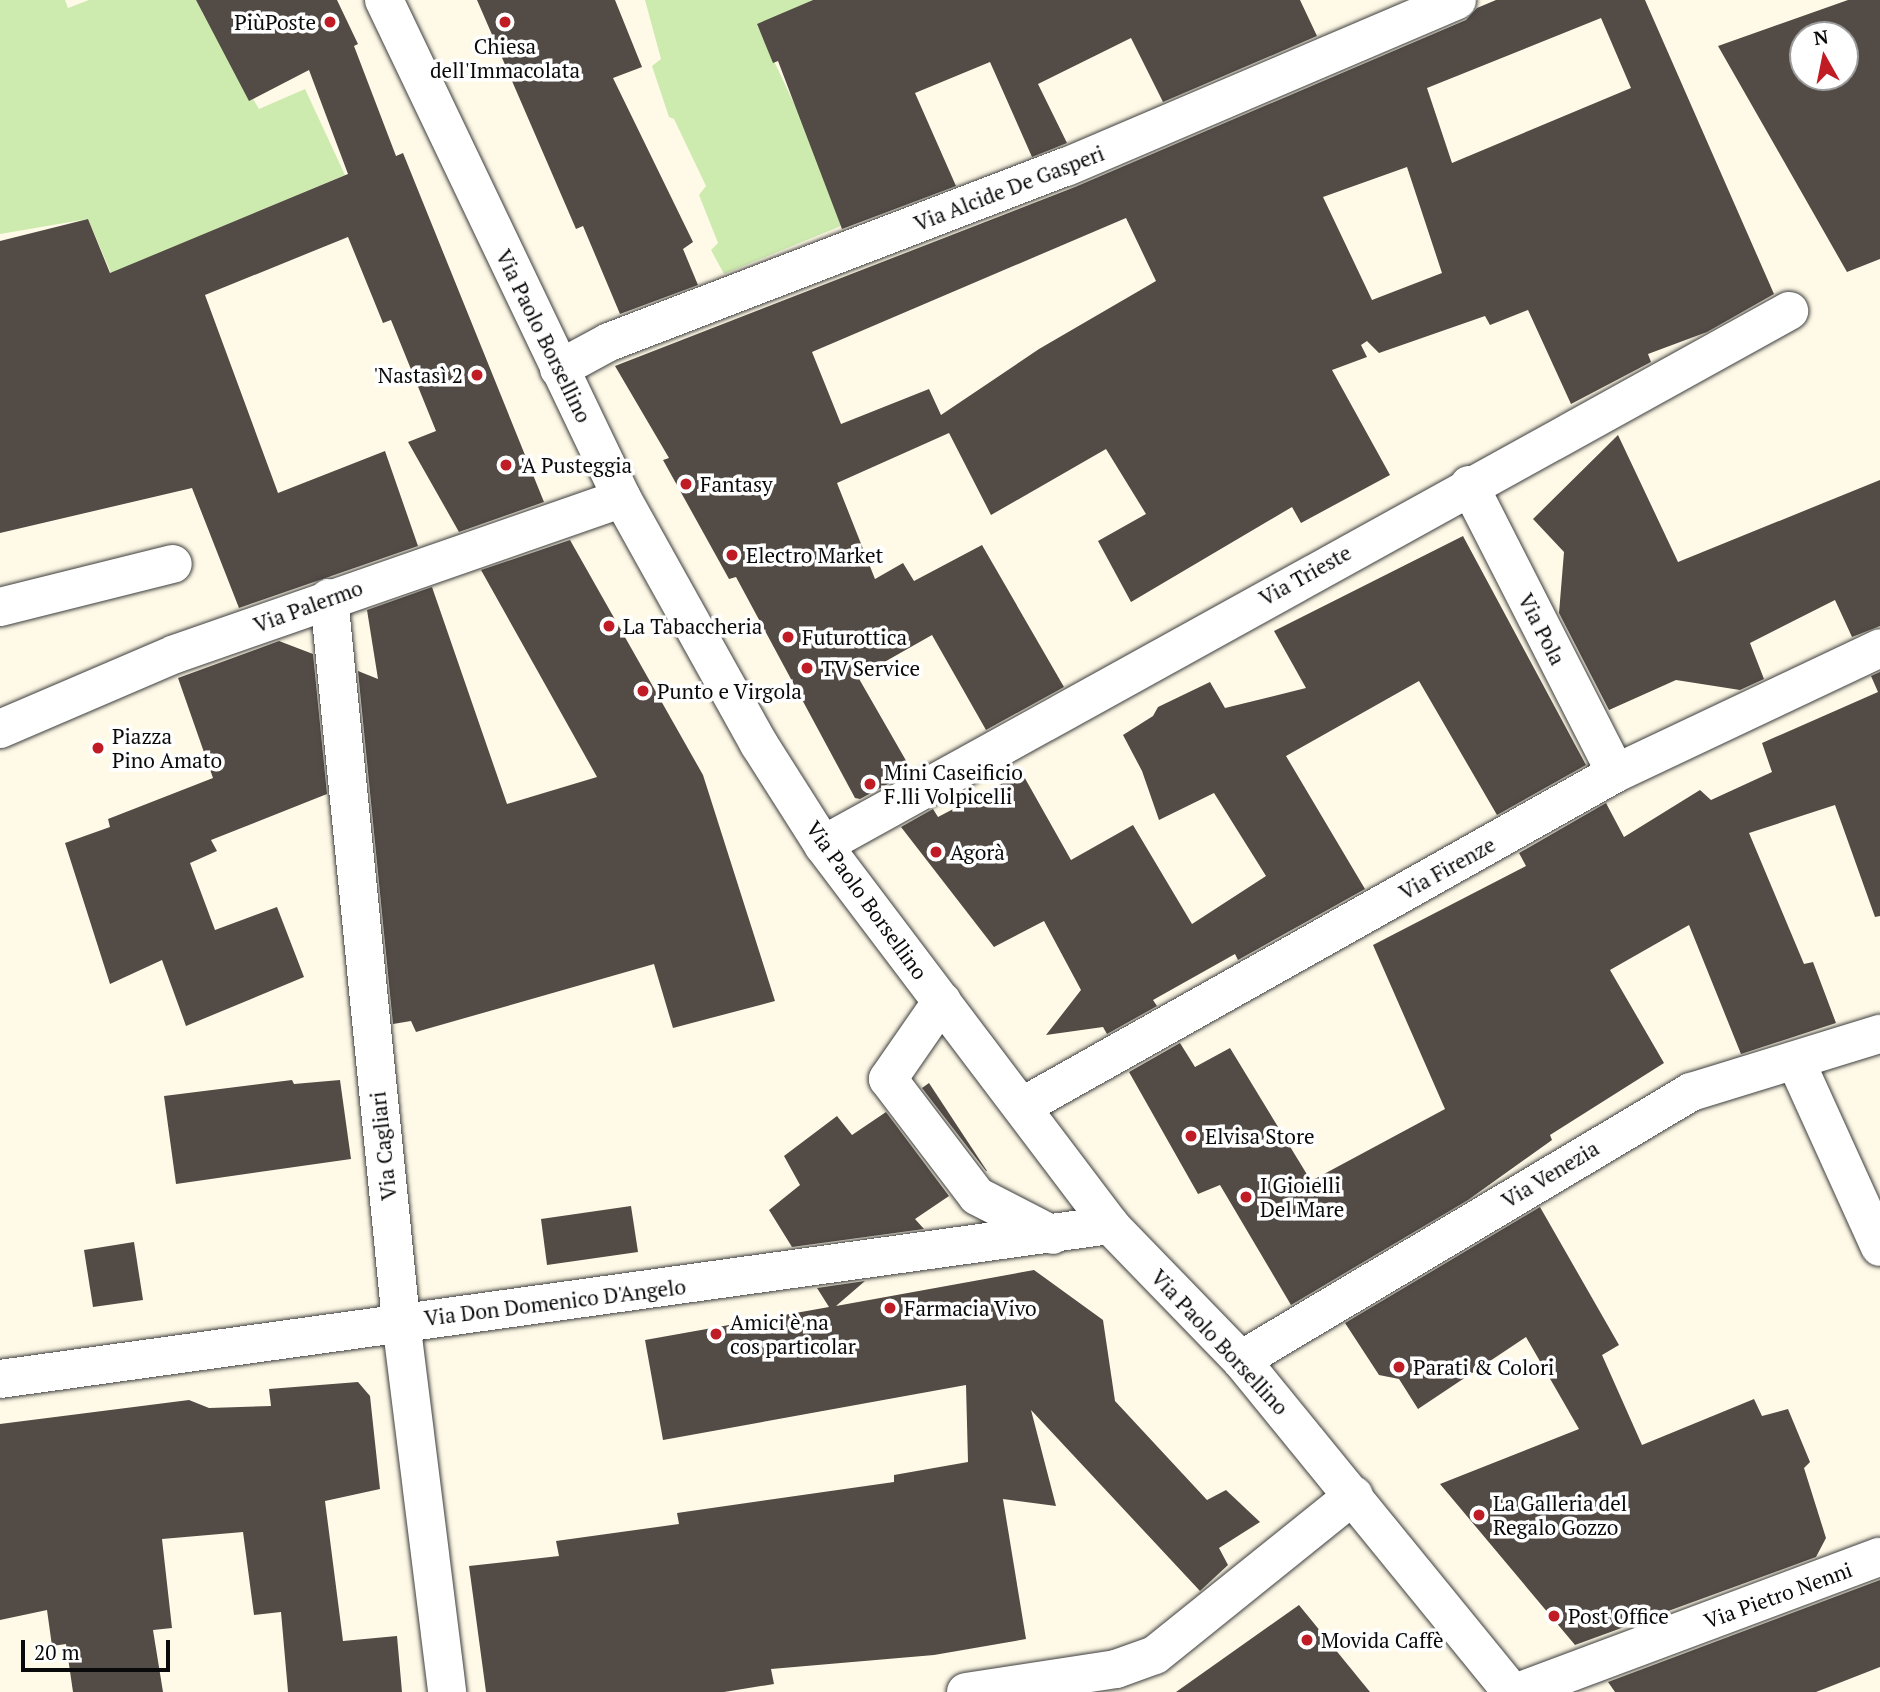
<!DOCTYPE html>
<meta charset="utf-8">
<style>
body{margin:0}
#map{position:relative;width:1880px;height:1692px;overflow:hidden;background:#fffae7;font-family:"PT Serif",serif}
div>[style]{position:absolute}
[style*='--x']{left:calc(var(--x)*1px);top:calc(var(--y)*1px);width:calc(var(--w)*1px);rotate:calc(var(--a)*1deg)}
.green>*{inset:0;background:#ceebaf}
.building>*{inset:0;background:#534b46}
.roads{filter:drop-shadow(0 0 2px #3d3d3d) drop-shadow(0 0 2px #3d3d3d)}
.minor>*{height:38px;margin:-19px;padding:0 19px;transform-origin:19px;border-radius:19px;background:#fff}
.dots>*{width:19px;height:19px;translate:-50% -50%;box-sizing:border-box;border:4px solid #fff;border-radius:50%}
span{translate:-50% -50%;white-space:nowrap;text-align:center;line-height:1.15;-webkit-text-stroke:7px #fff;paint-order:stroke}
.poi-label{font-size:21px;color:#0a0a0a}
.right{translate:-100% -50%;text-align:right}
.left{translate:0 -50%;text-align:left}
.street-label{font-size:21px;color:#0a0a0a}
.north{position:absolute;left:1789px;top:21px;width:70px;height:70px;box-sizing:border-box;background:#fff;border:2px solid #9d9d9d;border-radius:50%;rotate:351deg;font-size:19px;font-weight:700;line-height:28px;text-align:center;color:#0a0a0a}
.north::after{content:'';display:block;margin:auto;width:24px;height:32px;background:#c01c25;clip-path:polygon(50% 0,100% 100%,50% 72%,0 100%)}
.scale{position:absolute;left:21px;top:1640px;width:149px;height:32px;box-sizing:border-box;border:4px solid #0a0a0a;border-top:0;padding-left:9px;font-size:21px;line-height:24px;white-space:nowrap;color:#0a0a0a;-webkit-text-stroke:5px #fff;paint-order:stroke}
</style>
<div id="map">
<div class="green">
<i style="clip-path:polygon(0 0,65px 0,68px 8px,89px 0,231px 0,202px 12px,259px 109px,305px 89px,345px 175px,111px 273px,88px 219px,0 234px)"></i>
<i style="clip-path:polygon(645px 0,813px 0,757px 25px,799px 114px,841px 226px,724px 274px,711px 250px,718px 243px,699px 195px,706px 186px,674px 119px,669px 117px,652px 66px,661px 59px)"></i>
</div>
<div class="building">
<i style="clip-path:polygon(196px 0,337px 0,358px 44px,354px 46px,396px 156px,403px 153px,544px 502px,459px 532px,408px 442px,436px 431px,391px 320px,383px 323px,348px 237px,205px 295px,278px 493px,385px 451px,418px 546px,239px 608px,192px 488px,0 533px,0 241px,88px 219px,110px 273px,348px 174px,309px 70px,249px 101px)"></i>
<i style="clip-path:polygon(477px 0,615px 0,642px 67px,613px 78px,693px 242px,683px 249px,698px 285px,620px 314px,583px 226px,576px 229px)"></i>
<i style="clip-path:polygon(813px 0,1300px 0,1317px 36px,1163px 102px,1131px 38px,1038px 84px,1067px 143px,1032px 157px,990px 62px,915px 93px,956px 186px,842px 229px,778px 61px,773px 63px,757px 24px)"></i>
<i style="clip-path:polygon(evenodd,1496px 0,1645px 0,1774px 294px,1707px 332px,1648px 354px,1651px 362px,1571px 404px,1528px 310px,1490px 325px,1485px 316px,1379px 353px,1367px 341px,1361px 345px,1367px 357px,1332px 370px,1390px 475px,1301px 523px,1292px 507px,1131px 602px,1098px 541px,1146px 514px,1106px 449px,991px 515px,949px 433px,837px 483px,875px 579px,903px 563px,914px 581px,982px 545px,1064px 687px,986px 730px,932px 635px,858px 677px,912px 771px,860px 799px,855px 798px,736px 577px,729px 579px,663px 460px,669px 458px,615px 366px,1075px 187px,1466px 20px,1477px 8px,1496px 0,1601px 18px,1631px 88px,1452px 163px,1427px 88px,1601px 18px,1496px 0,1407px 167px,1442px 273px,1372px 300px,1323px 197px,1407px 167px,1496px 0,1126px 218px,1156px 281px,1039px 349px,941px 415px,929px 389px,841px 424px,812px 352px,1126px 218px)"></i>
<i style="clip-path:polygon(evenodd,1848px 0,1880px 0,1880px 259px,1847px 272px,1718px 46px,1848px 0,1803px 35px,1845px 35px,1845px 77px,1803px 77px,1803px 35px)"></i>
<i style="clip-path:polygon(1618px 435px,1678px 562px,1880px 480px,1880px 626px,1852px 637px,1835px 600px,1750px 643px,1764px 679px,1740px 690px,1676px 680px,1609px 710px,1559px 613px,1564px 552px,1533px 519px)"></i>
<i style="clip-path:polygon(1463px 536px,1586px 765px,1497px 815px,1419px 681px,1286px 756px,1365px 889px,1238px 960px,1235px 954px,1153px 1000px,1157px 1006px,1107px 1034px,1103px 1027px,1046px 1035px,1081px 990px,1044px 921px,994px 947px,901px 827px,933px 809px,938px 817px,1022px 773px,1071px 860px,1133px 825px,1192px 924px,1266px 876px,1214px 793px,1159px 820px,1142px 771px,1123px 735px,1153px 716px,1158px 707px,1210px 682px,1225px 708px,1306px 688px,1274px 631px)"></i>
<i style="clip-path:polygon(570px 540px,703px 775px,775px 1001px,673px 1028px,654px 964px,416px 1032px,411px 1021px,393px 1024px,358px 671px,378px 679px,367px 610px,432px 587px,507px 804px,597px 777px,481px 570px)"></i>
<i style="clip-path:polygon(279px 641px,313px 654px,327px 794px,211px 840px,217px 851px,190px 863px,215px 930px,277px 907px,304px 977px,186px 1026px,162px 960px,110px 984px,65px 843px,110px 827px,108px 819px,213px 778px,178px 678px)"></i>
<i style="clip-path:polygon(1880px 672px,1880px 916px,1875px 917px,1835px 805px,1749px 833px,1804px 964px,1813px 962px,1836px 1023px,1741px 1054px,1689px 925px,1610px 970px,1664px 1063px,1550px 1135px,1552px 1140px,1468px 1200px,1291px 1305px,1220px 1185px,1198px 1194px,1129px 1072px,1180px 1043px,1195px 1067px,1230px 1048px,1311px 1181px,1445px 1109px,1373px 945px,1526px 866px,1519px 853px,1606px 803px,1624px 837px,1700px 790px,1711px 800px,1772px 772px,1762px 743px,1878px 692px,1871px 676px)"></i>
<i style="clip-path:polygon(292px 1080px,294px 1084px,340px 1080px,351px 1159px,176px 1184px,164px 1096px)"></i>
<i style="clip-path:polygon(929px 1083px,987px 1171px,986px 1171px,922px 1088px)"></i>
<i style="clip-path:polygon(886px 1112px,949px 1196px,915px 1219px,924px 1229px,792px 1247px,769px 1210px,800px 1185px,784px 1156px,837px 1116px,852px 1135px)"></i>
<i style="clip-path:polygon(631px 1206px,638px 1252px,547px 1265px,541px 1219px)"></i>
<i style="clip-path:polygon(1540px 1207px,1619px 1345px,1602px 1355px,1642px 1445px,1754px 1399px,1762px 1416px,1788px 1409px,1810px 1462px,1804px 1468px,1826px 1538px,1816px 1557px,1575px 1645px,1440px 1484px,1579px 1429px,1526px 1337px,1418px 1409px,1399px 1379px,1379px 1375px,1345px 1323px)"></i>
<i style="clip-path:polygon(134px 1242px,143px 1300px,93px 1307px,84px 1250px)"></i>
<i style="clip-path:polygon(1034px 1270px,1103px 1320px,1115px 1401px,1207px 1500px,1226px 1490px,1260px 1522px,1219px 1548px,1228px 1565px,1200px 1591px,1031px 1410px,1056px 1506px,1003px 1499px,1026px 1639px,934px 1655px,771px 1669px,774px 1684px,724px 1692px,486px 1692px,469px 1566px,559px 1556px,556px 1541px,679px 1524px,677px 1513px,894px 1482px,894px 1475px,968px 1462px,966px 1385px,663px 1440px,645px 1340px,829px 1307px,817px 1288px,865px 1281px,836px 1306px)"></i>
<i style="clip-path:polygon(358px 1382px,370px 1396px,380px 1489px,325px 1501px,343px 1641px,397px 1636px,402px 1692px,288px 1692px,281px 1612px,254px 1615px,243px 1532px,162px 1539px,172px 1628px,153px 1630px,163px 1692px,73px 1692px,66px 1644px,52px 1646px,47px 1610px,0 1620px,0 1424px,189px 1400px,209px 1408px,271px 1406px,269px 1389px)"></i>
<i style="clip-path:polygon(1880px 1580px,1880px 1667px,1816px 1692px,1615px 1692px,1608px 1682px)"></i>
<i style="clip-path:polygon(1299px 1605px,1370px 1692px,1176px 1692px)"></i>
</div>
<div class="roads">
<div class="minor">
<i style="--x:384;--y:0;--w:552;--a:64.46"></i>
<i style="--x:622;--y:498;--w:282;--a:60.9"></i>
<i style="--x:759;--y:744;--w:120;--a:57.6"></i>
<i style="--x:823;--y:845;--w:476;--a:52.9"></i>
<i style="--x:1110;--y:1225;--w:188;--a:45.9"></i>
<i style="--x:1241;--y:1360;--w:429;--a:50.8"></i>
<i style="--x:559;--y:369;--w:57;--a:-28.4"></i>
<i style="--x:609;--y:342;--w:489;--a:-21"></i>
<i style="--x:1066;--y:167;--w:425;--a:-23.1"></i>
<i style="--x:1469;--y:485;--w:323;--a:63"></i>
<i style="--x:329;--y:598;--w:727;--a:84.31"></i>
<i style="--x:401;--y:1321;--w:374;--a:82.9"></i>
<i style="--x:0;--y:607;--w:178;--a:-14"></i>
<i style="--x:0;--y:729;--w:190;--a:-23.2"></i>
<i style="--x:175;--y:654;--w:473;--a:-19.2"></i>
<i style="--x:823;--y:845;--w:1104;--a:-28.93"></i>
<i style="--x:942;--y:1001;--w:95;--a:124.7"></i>
<i style="--x:888;--y:1079;--w:147;--a:52.7"></i>
<i style="--x:977;--y:1196;--w:85;--a:27.2"></i>
<i style="--x:1796;--y:1062;--w:203;--a:65.6"></i>
<i style="--x:1023;--y:1106;--w:680;--a:-29.32"></i>
<i style="--x:1616;--y:773;--w:292;--a:-25.3"></i>
<i style="--x:1241;--y:1360;--w:524;--a:-30.78"></i>
<i style="--x:1691;--y:1092;--w:198;--a:-17.1"></i>
<i style="--x:0;--y:1379;--w:1121;--a:-7.9"></i>
<i style="--x:966;--y:1692;--w:152;--a:-8.7"></i>
<i style="--x:1116;--y:1669;--w:41;--a:-19.7"></i>
<i style="--x:1155;--y:1655;--w:255;--a:-38.8"></i>
<i style="--x:1518;--y:1692;--w:386;--a:-20.5"></i>
</div>
</div>
<div class="dots">
<i style="left:330px;top:22px;background:#c01c25"></i>
<i style="left:505px;top:22px;background:#c01c25"></i>
<i style="left:477px;top:375px;background:#c01c25"></i>
<i style="left:506px;top:465px;background:#c01c25"></i>
<i style="left:686px;top:484px;background:#c01c25"></i>
<i style="left:732px;top:555px;background:#c01c25"></i>
<i style="left:609px;top:626px;background:#c01c25"></i>
<i style="left:788px;top:637px;background:#c01c25"></i>
<i style="left:807px;top:668px;background:#c01c25"></i>
<i style="left:643px;top:691px;background:#c01c25"></i>
<i style="left:98px;top:748px;background:#c01c25"></i>
<i style="left:870px;top:784px;background:#c01c25"></i>
<i style="left:936px;top:852px;background:#c01c25"></i>
<i style="left:1191px;top:1136px;background:#c01c25"></i>
<i style="left:1246px;top:1197px;background:#c01c25"></i>
<i style="left:890px;top:1308px;background:#c01c25"></i>
<i style="left:716px;top:1334px;background:#c01c25"></i>
<i style="left:1399px;top:1367px;background:#c01c25"></i>
<i style="left:1479px;top:1515px;background:#c01c25"></i>
<i style="left:1554px;top:1616px;background:#c01c25"></i>
<i style="left:1307px;top:1640px;background:#c01c25"></i>
</div>
<div class="poi-label">
<span class="right" style="left:316px;top:22px">PiùPoste</span>
<span style="left:505px;top:58px">Chiesa<br>dell'Immacolata</span>
<span class="right" style="left:463px;top:375px">'Nastasì 2</span>
<span class="left" style="left:520px;top:465px">'A Pusteggia</span>
<span class="left" style="left:700px;top:484px">Fantasy</span>
<span class="left" style="left:746px;top:555px">Electro Market</span>
<span class="left" style="left:623px;top:626px">La Tabaccheria</span>
<span class="left" style="left:802px;top:637px">Futurottica</span>
<span class="left" style="left:821px;top:668px">TV Service</span>
<span class="left" style="left:657px;top:691px">Punto e Virgola</span>
<span class="left" style="left:112px;top:748px">Piazza<br>Pino Amato</span>
<span class="left" style="left:884px;top:784px">Mini Caseificio<br>F.lli Volpicelli</span>
<span class="left" style="left:950px;top:852px">Agorà</span>
<span class="left" style="left:1205px;top:1136px">Elvisa Store</span>
<span class="left" style="left:1260px;top:1197px">I Gioielli<br>Del Mare</span>
<span class="left" style="left:904px;top:1308px">Farmacia Vivo</span>
<span class="left" style="left:730px;top:1334px">Amici è na<br>cos particolar</span>
<span class="left" style="left:1413px;top:1367px">Parati &amp; Colori</span>
<span class="left" style="left:1493px;top:1515px">La Galleria del<br>Regalo Gozzo</span>
<span class="left" style="left:1568px;top:1616px">Post Office</span>
<span class="left" style="left:1321px;top:1640px">Movida Caffè</span>
</div>
<div class="street-label">
<span style="left:1009px;top:188px;rotate:-21deg">Via Alcide De Gasperi</span>
<span style="left:544px;top:336px;rotate:64deg">Via Paolo Borsellino</span>
<span style="left:1305px;top:575px;rotate:-29deg">Via Trieste</span>
<span style="left:308px;top:606px;rotate:-20deg">Via Palermo</span>
<span style="left:1542px;top:629px;rotate:63deg">Via Pola</span>
<span style="left:1447px;top:868px;rotate:-29deg">Via Firenze</span>
<span style="left:867px;top:900px;rotate:54deg">Via Paolo Borsellino</span>
<span style="left:383px;top:1146px;rotate:-96deg">Via Cagliari</span>
<span style="left:1550px;top:1174px;rotate:-31deg">Via Venezia</span>
<span style="left:555px;top:1302px;rotate:-7deg">Via Don Domenico D'Angelo</span>
<span style="left:1220px;top:1342px;rotate:47deg">Via Paolo Borsellino</span>
<span style="left:1778px;top:1595px;rotate:-20deg">Via Pietro Nenni</span>
</div>
<div class="north">N</div>
<div class="scale">20 m</div>
</div>
